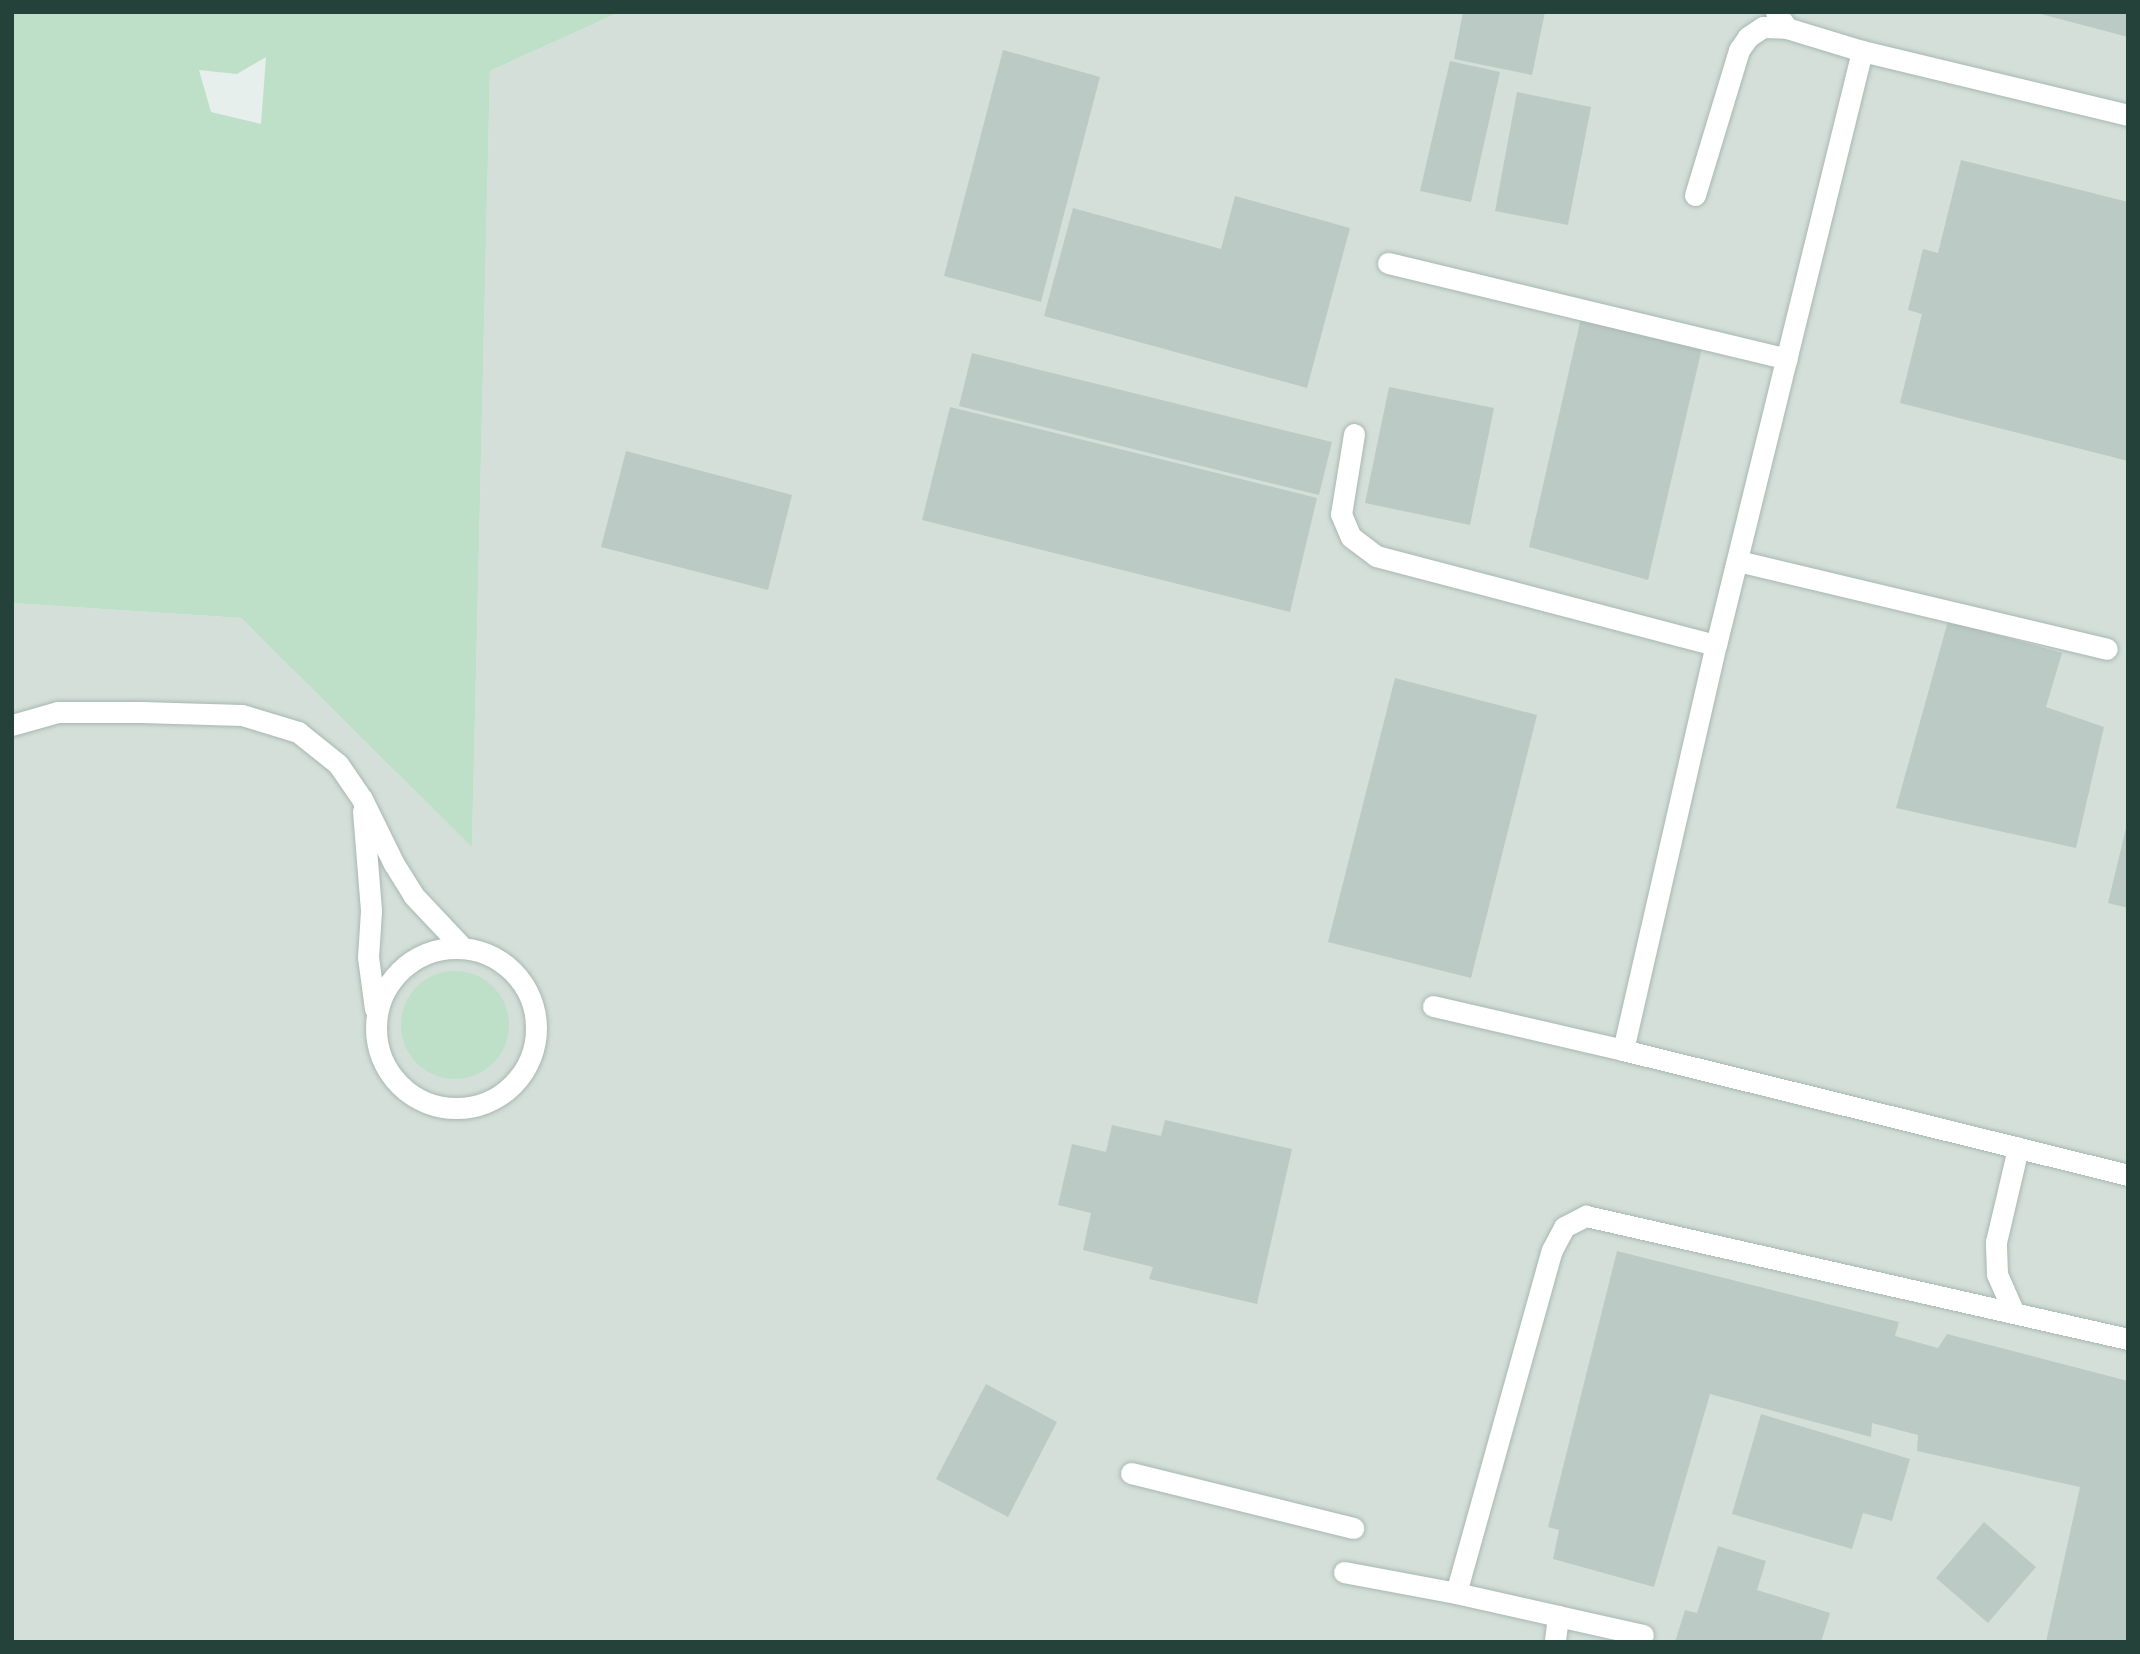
<!DOCTYPE html>
<style>
body{margin:0}
#map{position:relative;width:2140px;height:1654px;overflow:hidden;background:#e6efeb;font-family:"Titillium Web",sans-serif}
div>[style]{position:absolute}
[style*='--x']{left:calc(var(--x)*1px);top:calc(var(--y)*1px);width:calc(var(--w)*1px);rotate:calc(var(--a)*1deg)}
.built>*{inset:0;background:#d4dfda}
.green>*{inset:0;background:#bfe0c8}
.round{border-radius:50%}
.building>*{inset:0;background:#bbcac4}
.roads{filter:drop-shadow(0 0 2px #a8b8b2) drop-shadow(0 0 2px #a8b8b2)}
.minor>*{height:21px;margin:-10.5px;padding:0 10.5px;transform-origin:10.5px;border-radius:10.5px;background:#fff}
.minor>.ring{margin:-10.5px;padding:0;box-sizing:content-box;background:none;border:21px solid #fff;border-radius:50%}
span{translate:-50% -50%;white-space:nowrap;text-align:center;line-height:1.15;-webkit-text-stroke:6px #f7fbf9;paint-order:stroke}
.frame{position:absolute;inset:0;border:14px solid #24423a;pointer-events:none}
</style>
<div id="map">
<div class="built">
<i style="clip-path:polygon(620px 12px,2128px 12px,2128px 1642px,12px 1642px,12px 603px,241px 618px,472px 846px,490px 71px)"></i>
</div>
<div class="green">
<i style="clip-path:polygon(evenodd,12px 12px,620px 12px,490px 71px,472px 847px,241px 618px,12px 603px,12px 12px,266px 57px,261px 124px,211px 112px,199px 70px,237px 74px,266px 57px)"></i>
<i class="round" style="left:401px;top:971px;width:108px;height:108px"></i>
</div>
<div class="building">
<i style="clip-path:polygon(1463px 12px,1545px 12px,1532px 75px,1454px 59px)"></i>
<i style="clip-path:polygon(2128px 12px,2128px 37px,2037px 13px,2037px 12px)"></i>
<i style="clip-path:polygon(1003px 50px,1100px 77px,1041px 302px,944px 276px)"></i>
<i style="clip-path:polygon(1450px 61px,1500px 72px,1471px 202px,1420px 191px)"></i>
<i style="clip-path:polygon(1517px 92px,1591px 107px,1568px 225px,1495px 211px)"></i>
<i style="clip-path:polygon(1961px 160px,2128px 202px,2128px 461px,1900px 403px,1922px 314px,1908px 310px,1923px 249px,1938px 253px)"></i>
<i style="clip-path:polygon(1235px 196px,1350px 228px,1307px 388px,1044px 316px,1073px 208px,1221px 249px)"></i>
<i style="clip-path:polygon(1581px 318px,1702px 348px,1648px 580px,1529px 547px)"></i>
<i style="clip-path:polygon(972px 353px,1332px 442px,1319px 495px,959px 406px)"></i>
<i style="clip-path:polygon(1389px 387px,1494px 408px,1470px 525px,1365px 503px)"></i>
<i style="clip-path:polygon(950px 407px,1317px 498px,1290px 612px,922px 520px)"></i>
<i style="clip-path:polygon(626px 451px,792px 495px,768px 590px,601px 547px)"></i>
<i style="clip-path:polygon(1948px 621px,2062px 653px,2046px 707px,2104px 727px,2076px 848px,1896px 808px)"></i>
<i style="clip-path:polygon(1395px 678px,1537px 715px,1471px 978px,1328px 942px)"></i>
<i style="clip-path:polygon(2127px 824px,2128px 824px,2128px 908px,2108px 903px)"></i>
<i style="clip-path:polygon(1165px 1120px,1292px 1149px,1257px 1304px,1149px 1279px,1153px 1267px,1083px 1250px,1091px 1213px,1058px 1205px,1072px 1144px,1106px 1152px,1112px 1125px,1161px 1136px)"></i>
<i style="clip-path:polygon(1617px 1251px,1899px 1322px,1895px 1336px,1938px 1348px,1947px 1334px,2128px 1381px,2128px 1642px,2046px 1642px,2080px 1487px,1917px 1451px,1918px 1435px,1872px 1423px,1871px 1437px,1710px 1394px,1654px 1587px,1553px 1559px,1559px 1530px,1548px 1527px)"></i>
<i style="clip-path:polygon(986px 1384px,1057px 1422px,1008px 1517px,936px 1479px)"></i>
<i style="clip-path:polygon(1761px 1414px,1910px 1459px,1892px 1521px,1863px 1513px,1852px 1549px,1732px 1514px)"></i>
<i style="clip-path:polygon(1984px 1522px,2036px 1567px,1988px 1623px,1936px 1578px)"></i>
<i style="clip-path:polygon(1718px 1546px,1766px 1561px,1757px 1590px,1830px 1613px,1821px 1642px,1675px 1642px,1685px 1610px,1697px 1613px)"></i>
</div>
<div class="roads">
<div class="minor">
<i style="--x:1862;--y:51;--w:274;--a:13.5"></i>
<i style="--x:1695;--y:195;--w:152;--a:-73.1"></i>
<i style="--x:1739;--y:50;--w:16;--a:-55"></i>
<i style="--x:1748;--y:37;--w:18;--a:-34"></i>
<i style="--x:1763;--y:27;--w:24;--a:2"></i>
<i style="--x:1388;--y:263;--w:410;--a:13.5"></i>
<i style="--x:1354;--y:434;--w:81;--a:99.2"></i>
<i style="--x:1341;--y:514;--w:25;--a:67"></i>
<i style="--x:1351;--y:537;--w:31;--a:37"></i>
<i style="--x:1376;--y:556;--w:351;--a:14.7"></i>
<i style="--x:1738;--y:561;--w:379;--a:13.4"></i>
<i style="--x:12;--y:725;--w:48;--a:-15.8"></i>
<i style="--x:58;--y:712;--w:83;--a:0"></i>
<i style="--x:141;--y:712;--w:101;--a:1.7"></i>
<i style="--x:242;--y:715;--w:59;--a:16.9"></i>
<i style="--x:298;--y:732;--w:51;--a:38.7"></i>
<i style="--x:338;--y:764;--w:42;--a:55.6"></i>
<i style="--x:362;--y:799;--w:72;--a:63.8"></i>
<i style="--x:394;--y:864;--w:36;--a:58"></i>
<i style="--x:413;--y:895;--w:73;--a:46.7"></i>
<i style="--x:363;--y:811;--w:100;--a:85.4"></i>
<i style="--x:371;--y:911;--w:46;--a:93.7"></i>
<i style="--x:368;--y:957;--w:52;--a:82.3"></i>
<i class="ring" style="left:376px;top:948px;width:139px;height:139px"></i>
<i style="--x:1433;--y:1006;--w:195;--a:13"></i>
<i style="--x:1623;--y:1050;--w:520;--a:13.9"></i>
<i style="--x:1623;--y:1050;--w:416;--a:-77.1"></i>
<i style="--x:1716;--y:645;--w:612;--a:-76.19"></i>
<i style="--x:1862;--y:51;--w:78;--a:-163"></i>
<i style="--x:1787;--y:28;--w:19;--a:-125"></i>
<i style="--x:2014;--y:1313;--w:43;--a:-113.6"></i>
<i style="--x:1997;--y:1274;--w:32;--a:-92"></i>
<i style="--x:1996;--y:1242;--w:97;--a:-76.8"></i>
<i style="--x:1131;--y:1473;--w:229;--a:13.9"></i>
<i style="--x:1344;--y:1572;--w:114;--a:10.6"></i>
<i style="--x:1456;--y:1593;--w:356;--a:-74.4"></i>
<i style="--x:1552;--y:1250;--w:26;--a:-62"></i>
<i style="--x:1564;--y:1227;--w:25;--a:-27"></i>
<i style="--x:1586;--y:1216;--w:556;--a:12.79"></i>
<i style="--x:1456;--y:1593;--w:105;--a:12.7"></i>
<i style="--x:1558;--y:1616;--w:26;--a:97"></i>
<i style="--x:1558;--y:1616;--w:87;--a:12.6"></i>
</div>
</div>
<div class="frame"></div>
</div>
